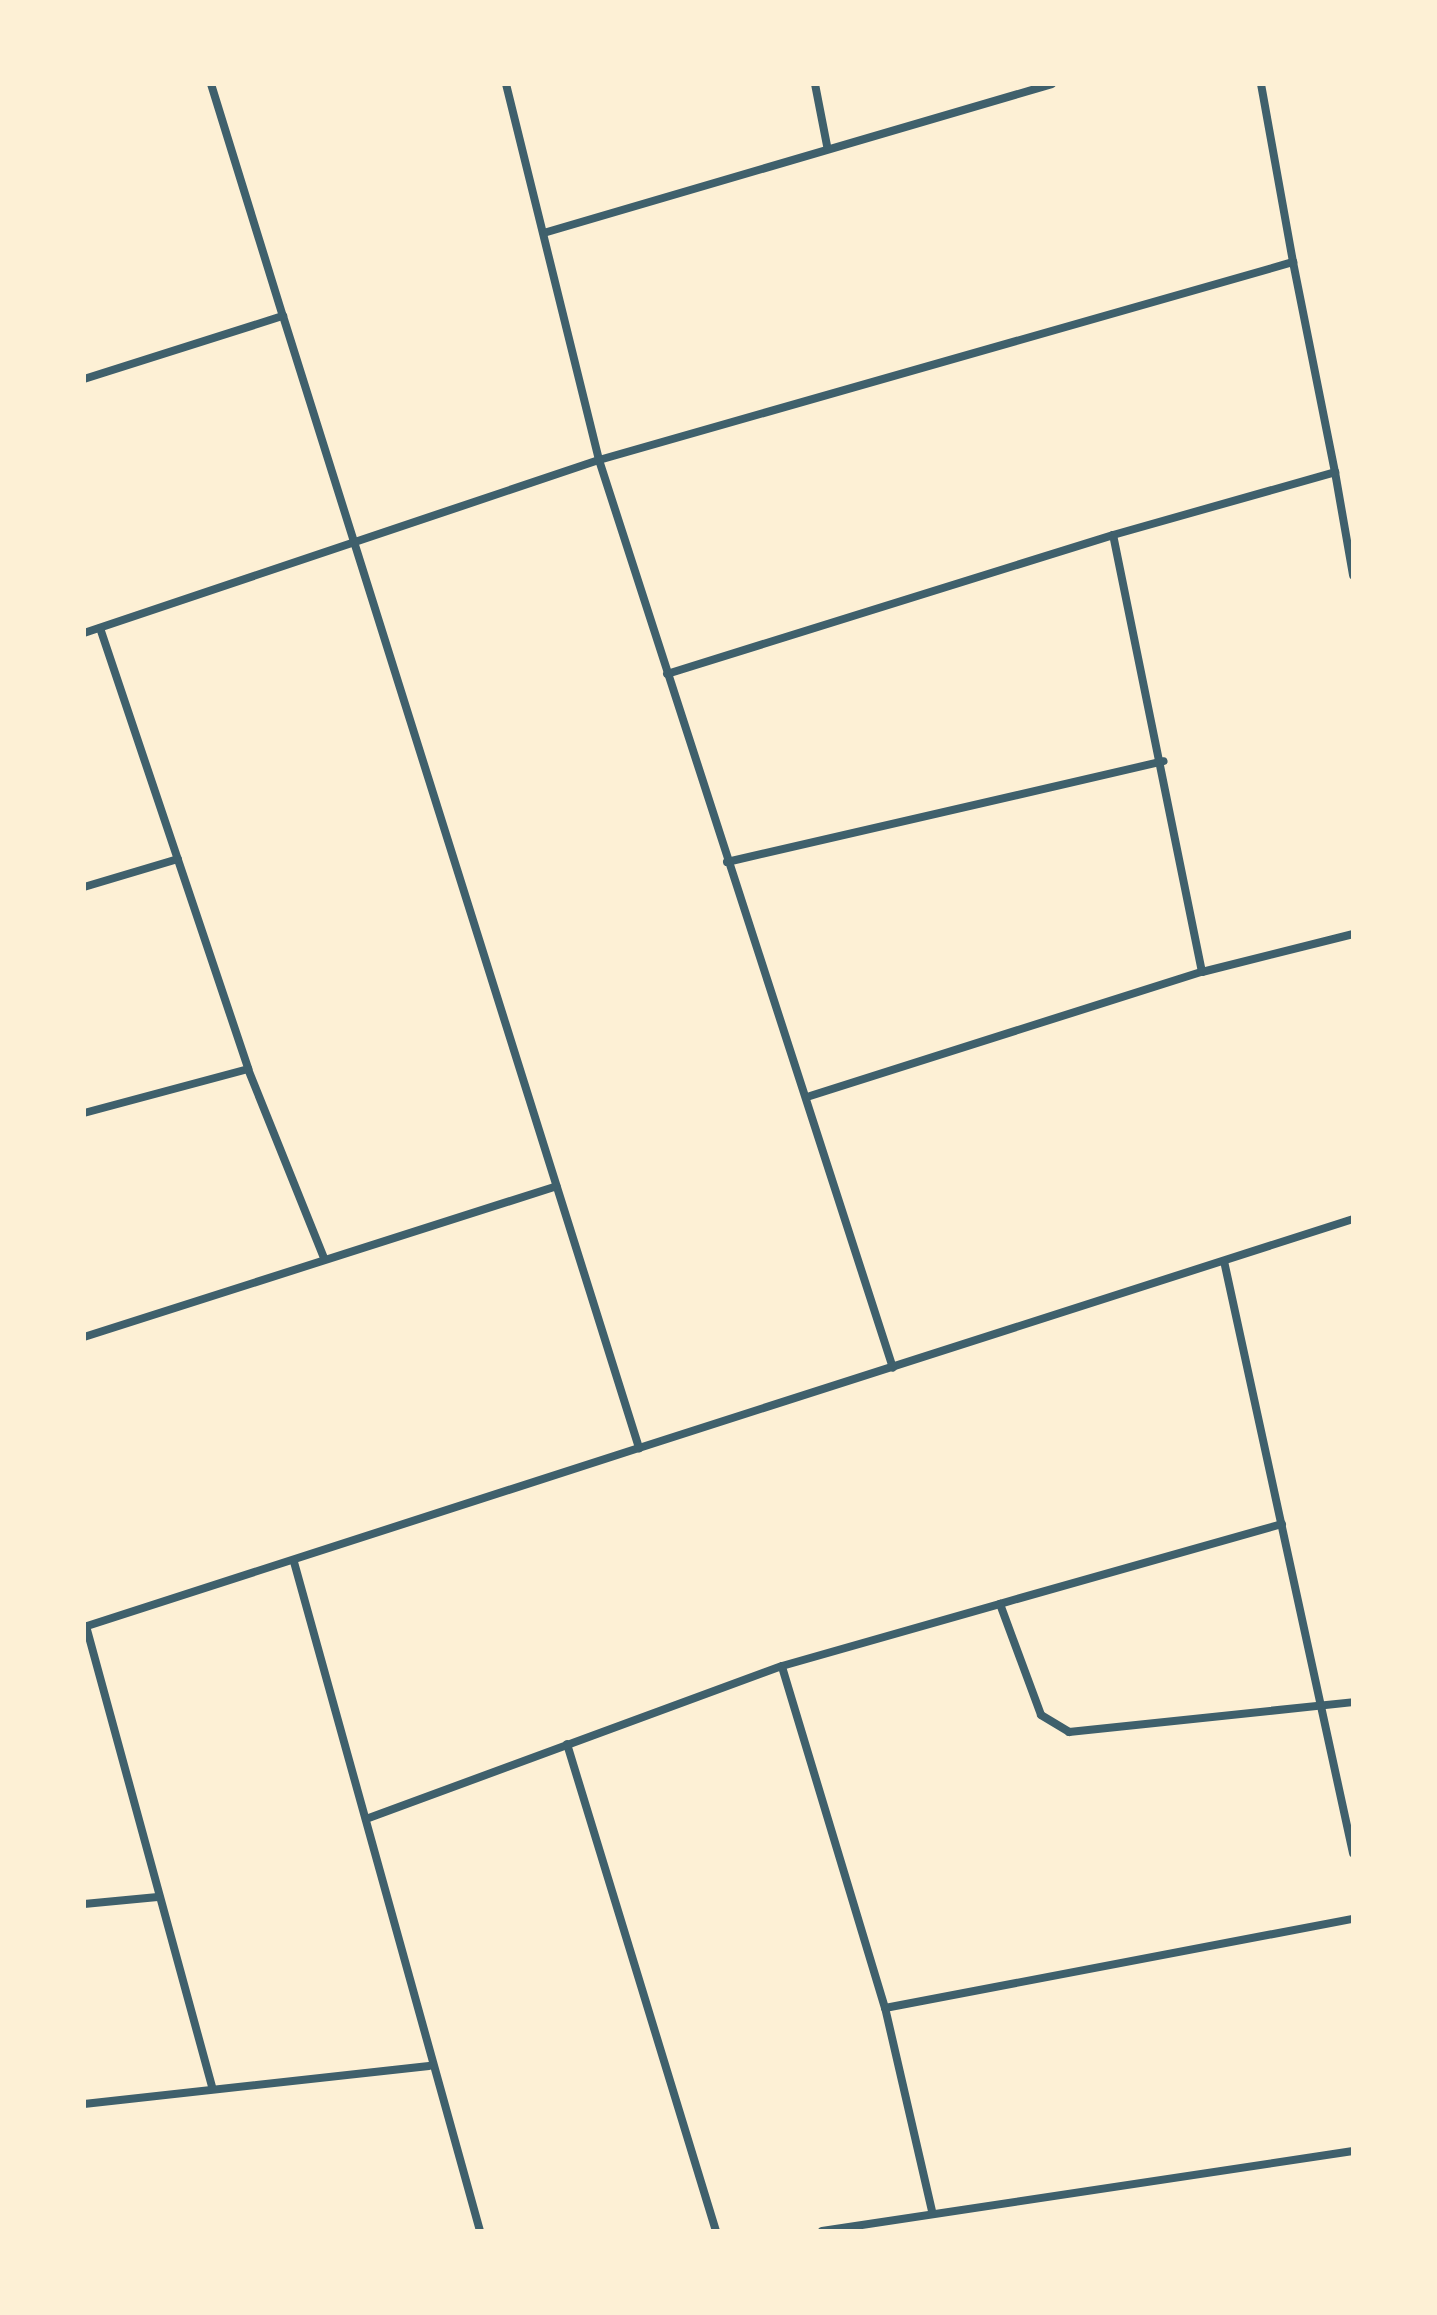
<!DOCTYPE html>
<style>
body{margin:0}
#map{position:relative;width:1437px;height:2315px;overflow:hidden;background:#fdf0d5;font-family:"Space Grotesk",sans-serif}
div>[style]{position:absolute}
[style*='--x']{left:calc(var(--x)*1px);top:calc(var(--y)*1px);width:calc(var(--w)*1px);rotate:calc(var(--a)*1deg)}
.minor>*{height:8px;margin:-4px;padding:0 4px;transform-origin:4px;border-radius:4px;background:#3f606c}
span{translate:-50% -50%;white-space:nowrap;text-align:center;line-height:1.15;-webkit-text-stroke:6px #fdf0d5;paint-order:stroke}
.frame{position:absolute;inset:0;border:86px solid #fdf0d5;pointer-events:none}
</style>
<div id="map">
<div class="minor">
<i style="--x:211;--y:84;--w:243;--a:72.8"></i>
<i style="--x:506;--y:84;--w:387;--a:76.1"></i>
<i style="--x:599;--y:460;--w:722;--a:-15.92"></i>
<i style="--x:1293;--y:262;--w:214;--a:78.7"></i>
<i style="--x:815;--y:84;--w:63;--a:79"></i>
<i style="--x:1261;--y:84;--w:181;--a:79.8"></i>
<i style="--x:547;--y:232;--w:526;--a:-16.33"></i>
<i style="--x:84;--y:379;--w:209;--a:-17.6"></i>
<i style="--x:283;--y:316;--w:1187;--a:72.54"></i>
<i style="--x:639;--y:1448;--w:750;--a:-17.78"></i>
<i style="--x:100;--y:628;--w:465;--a:71.4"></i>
<i style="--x:248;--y:1069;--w:204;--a:68.1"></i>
<i style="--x:84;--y:633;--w:543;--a:-18.57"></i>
<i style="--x:599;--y:460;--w:954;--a:72.06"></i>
<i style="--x:667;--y:674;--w:467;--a:-17.3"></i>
<i style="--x:727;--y:862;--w:448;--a:-13"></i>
<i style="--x:84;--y:887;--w:98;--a:-16.6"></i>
<i style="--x:1202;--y:972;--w:446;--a:-101.5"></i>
<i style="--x:1113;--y:535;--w:231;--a:-15.8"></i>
<i style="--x:1335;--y:472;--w:105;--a:80.1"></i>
<i style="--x:810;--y:1096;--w:411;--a:-17.6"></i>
<i style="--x:1202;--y:972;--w:156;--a:-14.1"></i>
<i style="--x:84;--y:1113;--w:170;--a:-15"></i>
<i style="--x:1224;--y:1261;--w:606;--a:77.71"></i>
<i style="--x:84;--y:1337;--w:496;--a:-17.7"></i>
<i style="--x:1282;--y:1524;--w:293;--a:164.2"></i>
<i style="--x:1000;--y:1604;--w:118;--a:69.7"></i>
<i style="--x:1041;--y:1715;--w:33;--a:31"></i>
<i style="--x:1069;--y:1732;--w:286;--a:-6"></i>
<i style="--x:294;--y:1562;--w:694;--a:74.46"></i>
<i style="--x:86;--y:1626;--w:478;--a:74.7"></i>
<i style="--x:84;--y:1627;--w:583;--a:-17.88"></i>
<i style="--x:567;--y:1744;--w:509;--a:72.99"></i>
<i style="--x:366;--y:1819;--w:443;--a:-20.2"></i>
<i style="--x:84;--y:1904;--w:74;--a:-5.4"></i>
<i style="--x:885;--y:2008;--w:476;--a:-10.8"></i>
<i style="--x:84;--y:2104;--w:347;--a:-6.3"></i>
<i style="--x:932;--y:2211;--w:208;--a:-103"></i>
<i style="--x:885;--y:2008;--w:357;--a:-106.8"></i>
<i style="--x:782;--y:1666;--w:227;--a:-15.9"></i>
<i style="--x:822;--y:2231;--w:537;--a:-8.57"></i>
</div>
<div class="frame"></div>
</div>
